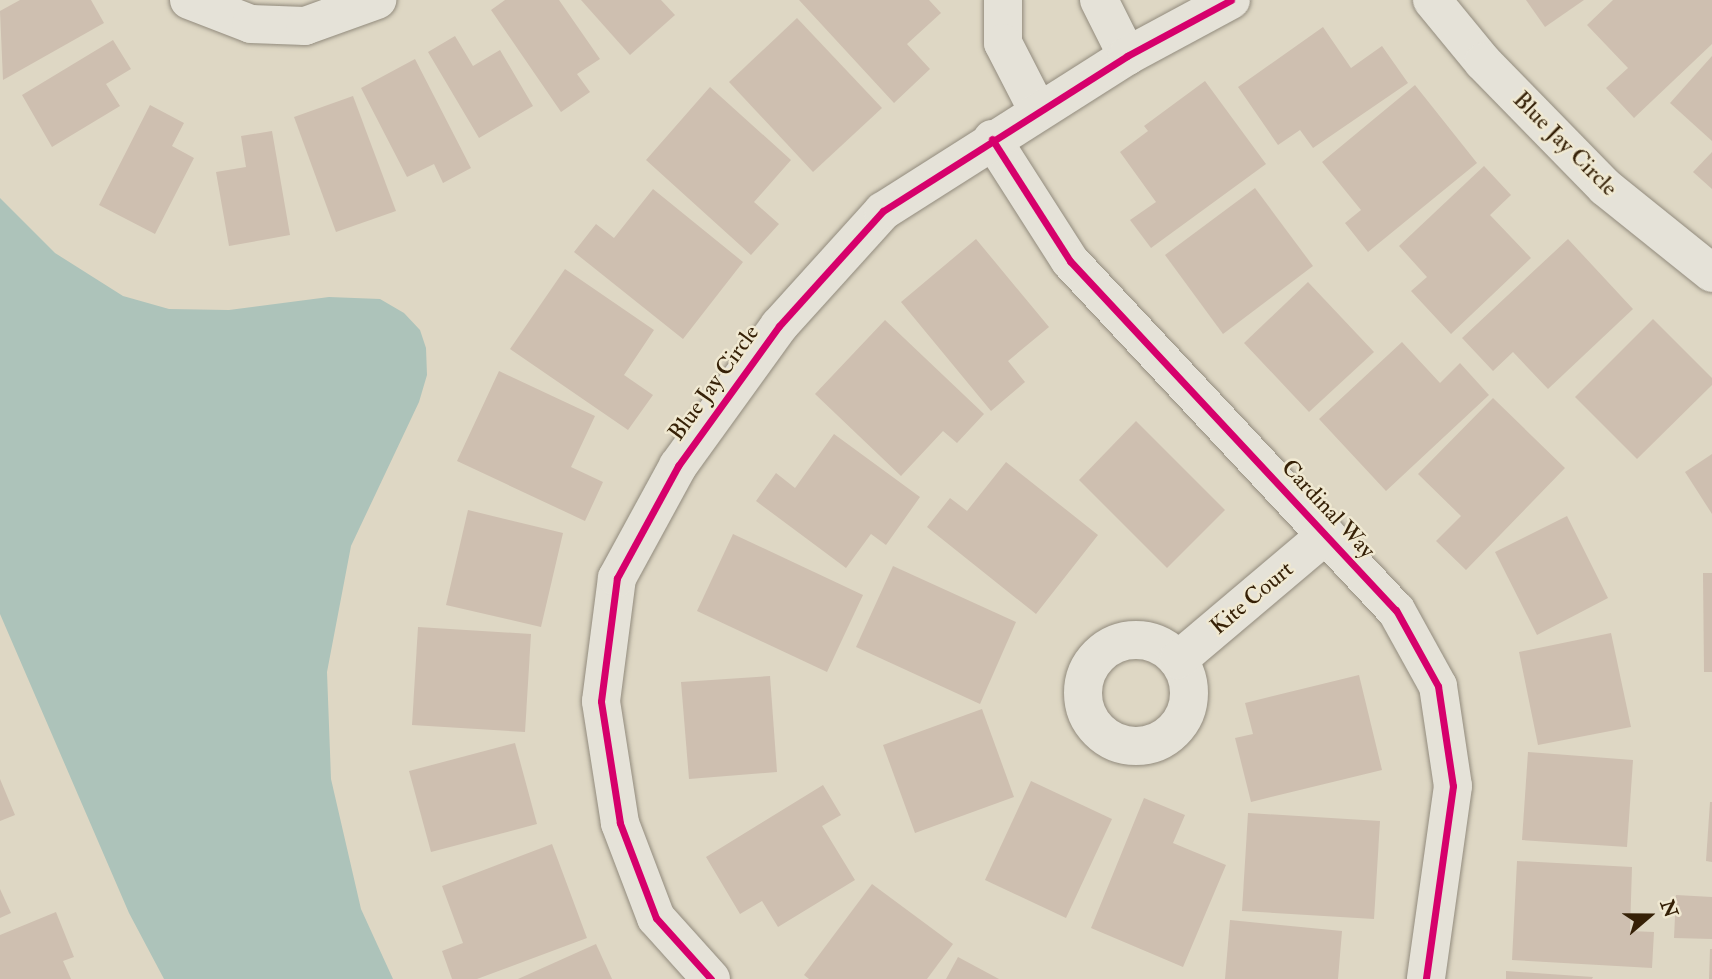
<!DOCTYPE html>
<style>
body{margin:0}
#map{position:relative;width:1712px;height:979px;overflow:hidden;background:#ded7c4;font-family:"IM FELL Double Pica",serif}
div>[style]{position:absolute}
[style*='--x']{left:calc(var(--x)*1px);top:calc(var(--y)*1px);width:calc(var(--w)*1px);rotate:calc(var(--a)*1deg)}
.water>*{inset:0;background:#adc3ba}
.building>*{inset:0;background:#cebfb0}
.roads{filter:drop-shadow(0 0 2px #928b7d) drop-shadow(0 0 2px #928b7d)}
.minor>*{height:38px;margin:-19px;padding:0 19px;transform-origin:19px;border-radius:19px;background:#e5e2d8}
.minor>.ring{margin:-19px;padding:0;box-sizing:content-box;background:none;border:38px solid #e5e2d8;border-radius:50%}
.cycleway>*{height:7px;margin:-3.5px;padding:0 3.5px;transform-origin:3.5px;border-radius:3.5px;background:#d6006c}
span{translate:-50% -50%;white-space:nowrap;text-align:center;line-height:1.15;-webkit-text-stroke:5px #f0e9d2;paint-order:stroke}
.street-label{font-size:23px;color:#362107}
.north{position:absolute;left:1614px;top:881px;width:70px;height:70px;-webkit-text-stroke:5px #f0e9d2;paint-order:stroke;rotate:70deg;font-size:19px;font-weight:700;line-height:28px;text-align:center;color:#362107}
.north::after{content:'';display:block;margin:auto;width:24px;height:32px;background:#362107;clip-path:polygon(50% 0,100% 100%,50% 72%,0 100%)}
</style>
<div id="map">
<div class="water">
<i style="clip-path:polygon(0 198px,55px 253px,123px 296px,169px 309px,229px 310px,329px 297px,380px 299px,404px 313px,420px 330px,426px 348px,427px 375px,419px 402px,351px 546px,327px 672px,331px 779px,361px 909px,393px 979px,164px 979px,129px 913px,0 614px)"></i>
</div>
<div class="building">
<i style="clip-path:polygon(20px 0,91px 0,104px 23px,3px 80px,0 11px)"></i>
<i style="clip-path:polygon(505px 0,559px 0,600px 59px,577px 74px,590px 92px,561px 112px,491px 10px)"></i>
<i style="clip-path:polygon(581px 0,661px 0,675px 15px,630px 55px)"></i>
<i style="clip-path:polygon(799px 0,929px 0,941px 13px,907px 44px,930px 69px,894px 103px)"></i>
<i style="clip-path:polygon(1526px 0,1584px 0,1545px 27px)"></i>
<i style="clip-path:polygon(1613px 0,1712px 0,1712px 44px,1634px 118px,1606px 88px,1628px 68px,1587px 25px)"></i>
<i style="clip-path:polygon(797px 18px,882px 108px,813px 172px,729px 82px)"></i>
<i style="clip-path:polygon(1323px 27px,1351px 68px,1382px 46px,1408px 83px,1313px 148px,1300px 130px,1278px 145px,1238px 87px)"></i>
<i style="clip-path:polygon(455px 36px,473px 66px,500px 50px,533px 106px,479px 138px,428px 52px)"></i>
<i style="clip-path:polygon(113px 40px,131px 69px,106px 84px,120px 106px,52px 147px,22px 95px)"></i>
<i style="clip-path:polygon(1712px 56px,1712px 141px,1670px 103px)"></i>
<i style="clip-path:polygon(415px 59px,471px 168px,443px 183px,434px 164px,407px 177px,361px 88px)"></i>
<i style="clip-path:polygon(1205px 81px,1266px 164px,1151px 248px,1130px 220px,1156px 202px,1120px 152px,1148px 131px,1144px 126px)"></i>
<i style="clip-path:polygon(1415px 85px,1477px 163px,1368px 252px,1345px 223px,1361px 210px,1322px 162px)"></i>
<i style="clip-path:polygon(710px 87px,791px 160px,754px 202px,779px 224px,751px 255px,646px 160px)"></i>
<i style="clip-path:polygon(353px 96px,396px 211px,336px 232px,294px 117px)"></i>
<i style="clip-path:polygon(150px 105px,184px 123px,172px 146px,194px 158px,155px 234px,99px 205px)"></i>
<i style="clip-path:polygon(272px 131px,290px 235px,229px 246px,216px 172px,246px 167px,241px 136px)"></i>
<i style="clip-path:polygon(1712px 152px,1712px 189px,1693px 172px)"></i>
<i style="clip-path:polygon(1484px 166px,1511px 195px,1490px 215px,1531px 258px,1451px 334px,1411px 291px,1427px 277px,1399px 246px)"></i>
<i style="clip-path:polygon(1255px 188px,1313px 266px,1223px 334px,1165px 255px)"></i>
<i style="clip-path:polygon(653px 189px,743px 262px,683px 339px,574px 252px,596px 224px,614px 238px)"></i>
<i style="clip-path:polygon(976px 239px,1049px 327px,1008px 361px,1025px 382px,991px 411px,901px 302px)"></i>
<i style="clip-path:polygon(1568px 239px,1633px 309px,1548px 389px,1513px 352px,1493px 371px,1462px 338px)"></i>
<i style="clip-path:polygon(565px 269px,654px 330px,624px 375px,653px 395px,628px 430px,510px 349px)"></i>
<i style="clip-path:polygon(1308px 282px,1374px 352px,1309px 412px,1244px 343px)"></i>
<i style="clip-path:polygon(1653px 319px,1712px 378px,1712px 385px,1637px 459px,1575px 397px)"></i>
<i style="clip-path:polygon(885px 320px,984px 414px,957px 443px,943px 431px,901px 476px,815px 394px)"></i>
<i style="clip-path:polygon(1402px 342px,1440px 383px,1460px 363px,1489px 395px,1386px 491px,1319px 419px)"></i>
<i style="clip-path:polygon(499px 371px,595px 416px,571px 467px,603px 482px,585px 521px,457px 461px)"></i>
<i style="clip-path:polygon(1493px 398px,1565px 468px,1466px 570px,1436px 541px,1461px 516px,1418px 474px)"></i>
<i style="clip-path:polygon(1136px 421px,1225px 510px,1167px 568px,1079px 480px)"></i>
<i style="clip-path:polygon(834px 434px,920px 497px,886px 545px,871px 534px,846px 568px,756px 501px,776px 473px,795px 488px)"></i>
<i style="clip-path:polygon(1712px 454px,1712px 514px,1685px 472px)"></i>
<i style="clip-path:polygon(1006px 462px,1098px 535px,1036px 614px,927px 527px,950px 498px,967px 511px)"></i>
<i style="clip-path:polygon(468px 510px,563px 533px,541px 627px,446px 605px)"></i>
<i style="clip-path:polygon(1567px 516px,1608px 598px,1537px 635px,1495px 552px)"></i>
<i style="clip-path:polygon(733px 534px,863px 595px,827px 672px,697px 611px)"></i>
<i style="clip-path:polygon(893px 566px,1016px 622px,980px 704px,856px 647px)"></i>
<i style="clip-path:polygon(1703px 573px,1712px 573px,1712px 672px,1704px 672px)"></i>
<i style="clip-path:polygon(418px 627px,531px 634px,525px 732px,412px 725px)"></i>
<i style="clip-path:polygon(1611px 633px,1631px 727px,1538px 745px,1519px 652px)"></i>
<i style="clip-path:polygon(1359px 675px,1382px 770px,1251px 802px,1235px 738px,1253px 734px,1245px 703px)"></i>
<i style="clip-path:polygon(770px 676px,777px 772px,689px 779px,681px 682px)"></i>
<i style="clip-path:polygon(982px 709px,1014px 797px,915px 833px,883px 745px)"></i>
<i style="clip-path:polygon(515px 743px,537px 824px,431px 852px,409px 771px)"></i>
<i style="clip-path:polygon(1528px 752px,1633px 760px,1627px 847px,1522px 840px)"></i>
<i style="clip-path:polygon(0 779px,15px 815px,0 821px)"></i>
<i style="clip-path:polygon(1031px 781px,1112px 819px,1066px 918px,985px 880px)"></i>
<i style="clip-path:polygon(823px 785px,841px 815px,822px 826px,855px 880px,778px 927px,762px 901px,740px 914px,706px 857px)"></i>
<i style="clip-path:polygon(1144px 798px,1185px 815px,1173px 843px,1226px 865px,1183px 967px,1091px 928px)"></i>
<i style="clip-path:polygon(1710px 802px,1712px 802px,1712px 862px,1706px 861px)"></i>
<i style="clip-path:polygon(1248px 813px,1380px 821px,1374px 919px,1242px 911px)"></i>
<i style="clip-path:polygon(552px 844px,587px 938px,477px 979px,452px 979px,442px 951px,463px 943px,442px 886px)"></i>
<i style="clip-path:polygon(1517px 861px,1632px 867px,1630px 931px,1654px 932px,1652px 968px,1512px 960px)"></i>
<i style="clip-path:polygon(872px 884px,953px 944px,927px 979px,809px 979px,804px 975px)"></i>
<i style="clip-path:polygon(0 889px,11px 913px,0 918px)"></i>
<i style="clip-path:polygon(1676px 895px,1712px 897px,1712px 939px,1674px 938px)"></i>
<i style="clip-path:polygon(56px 912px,74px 957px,63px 961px,71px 979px,0 979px,0 935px)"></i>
<i style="clip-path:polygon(1230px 920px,1342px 931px,1338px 979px,1225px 979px)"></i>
<i style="clip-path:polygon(596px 944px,612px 979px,518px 979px)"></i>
<i style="clip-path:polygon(1710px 949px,1712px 949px,1712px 979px,1709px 979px)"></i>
<i style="clip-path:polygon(958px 957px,999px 979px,946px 979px)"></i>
<i style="clip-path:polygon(1506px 971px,1593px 977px,1592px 979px,1506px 979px)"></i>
</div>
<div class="roads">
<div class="minor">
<i style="--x:189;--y:0;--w:66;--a:21.2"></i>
<i style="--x:251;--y:24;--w:54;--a:2.1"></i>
<i style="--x:305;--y:26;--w:77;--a:-19.9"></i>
<i style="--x:1003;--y:0;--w:43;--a:90"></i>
<i style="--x:1003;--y:43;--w:76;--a:62.8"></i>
<i style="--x:1099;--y:0;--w:63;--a:63.4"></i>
<i style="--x:1432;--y:0;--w:80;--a:50.6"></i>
<i style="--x:1483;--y:62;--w:175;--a:45.7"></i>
<i style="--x:1605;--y:187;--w:137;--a:38.8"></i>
<i style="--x:992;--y:139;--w:145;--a:57.4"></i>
<i style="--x:1070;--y:261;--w:478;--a:47"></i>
<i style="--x:1396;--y:610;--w:87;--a:61.1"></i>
<i style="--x:1438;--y:686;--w:101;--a:81.5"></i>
<i style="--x:1453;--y:786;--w:195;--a:98"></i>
<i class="ring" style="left:1083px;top:640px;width:68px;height:68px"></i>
<i style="--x:1178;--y:660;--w:194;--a:-40.2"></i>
<i style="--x:711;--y:979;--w:82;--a:-132"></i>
<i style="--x:656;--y:918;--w:102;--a:-110.8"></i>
<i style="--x:620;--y:823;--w:123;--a:-98.9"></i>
<i style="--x:601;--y:701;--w:124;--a:-82.6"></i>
<i style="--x:617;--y:578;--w:128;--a:-61.4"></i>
<i style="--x:678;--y:466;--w:173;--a:-54.2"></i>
<i style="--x:779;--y:326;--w:155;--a:-47.9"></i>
<i style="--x:883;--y:211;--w:289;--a:-32.4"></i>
<i style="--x:1127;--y:56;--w:118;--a:-28.3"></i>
</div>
</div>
<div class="cycleway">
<i style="--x:992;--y:139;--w:145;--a:57.4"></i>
<i style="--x:1070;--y:261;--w:478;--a:47"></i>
<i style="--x:1396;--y:610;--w:87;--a:61.1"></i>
<i style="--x:1438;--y:686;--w:101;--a:81.5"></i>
<i style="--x:1453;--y:786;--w:195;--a:98"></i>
<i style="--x:711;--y:979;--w:82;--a:-132"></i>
<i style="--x:656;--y:918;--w:102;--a:-110.8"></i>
<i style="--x:620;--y:823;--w:123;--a:-98.9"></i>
<i style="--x:601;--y:701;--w:124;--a:-82.6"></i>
<i style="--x:617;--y:578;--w:128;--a:-61.4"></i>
<i style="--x:678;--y:466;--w:173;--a:-54.2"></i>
<i style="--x:779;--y:326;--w:155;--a:-47.9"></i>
<i style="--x:883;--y:211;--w:289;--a:-32.4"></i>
<i style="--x:1127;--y:56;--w:118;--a:-28.3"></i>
</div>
<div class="street-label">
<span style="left:1565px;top:144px;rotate:45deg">Blue Jay Circle</span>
<span style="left:714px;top:383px;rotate:-54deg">Blue Jay Circle</span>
<span style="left:1328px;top:509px;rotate:47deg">Cardinal Way</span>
<span style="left:1252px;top:598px;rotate:-40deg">Kite Court</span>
</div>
<div class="north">N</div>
</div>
